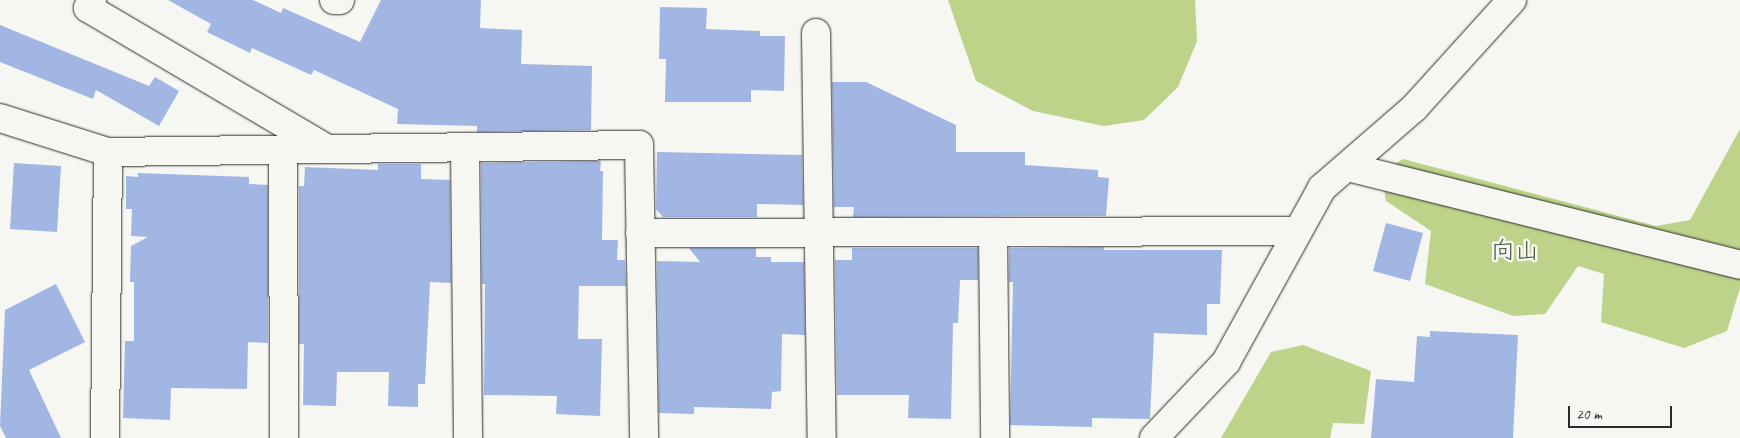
<!DOCTYPE html>
<meta charset="utf-8">
<style>
body{margin:0}
#map{position:relative;width:1740px;height:438px;overflow:hidden;background:#f6f6f2;font-family:Caveat,"Klee One",sans-serif}
div>[style]{position:absolute}
[style*='--x']{left:calc(var(--x)*1px);top:calc(var(--y)*1px);width:calc(var(--w)*1px);rotate:calc(var(--a)*1deg)}
.green>*{inset:0;background:#bdd389}
.building>*{inset:0;background:#a2b6e4}
.roads{filter:drop-shadow(0 0 1px #2b2b2b) drop-shadow(0 0 1px #2b2b2b)}
.minor>*{height:28px;margin:-14px;padding:0 14px;transform-origin:14px;border-radius:14px;background:#f6f6f2}
span{translate:-50% -50%;white-space:nowrap;text-align:center;line-height:1.15;-webkit-text-stroke:5px #f6f6f2;paint-order:stroke}
.park-label{font-size:24px;color:#505542}
.scale{position:absolute;left:1568px;top:406px;width:104px;height:22px;box-sizing:border-box;border:2px solid #2b2b2b;border-top:0;padding-left:6px;font-size:15px;line-height:18px;white-space:nowrap;color:#2b2b2b;-webkit-text-stroke:4px #f6f6f2;paint-order:stroke}
</style>
<div id="map">
<div class="green">
<i style="clip-path:polygon(948px 0,1195px 0,1197px 41px,1178px 87px,1144px 120px,1104px 126px,1033px 111px,976px 81px)"></i>
<i style="clip-path:polygon(1740px 129px,1740px 288px,1727px 331px,1684px 348px,1601px 322px,1604px 274px,1578px 266px,1545px 314px,1513px 316px,1425px 284px,1431px 231px,1386px 201px,1383px 183px,1388px 168px,1403px 159px,1656px 226px,1690px 220px)"></i>
<i style="clip-path:polygon(1303px 345px,1371px 371px,1364px 424px,1333px 423px,1330px 438px,1221px 438px,1271px 352px)"></i>
</div>
<div class="building">
<i style="clip-path:polygon(168px 0,253px 0,281px 13px,283px 8px,360px 42px,381px 0,481px 0,480px 28px,522px 30px,521px 64px,592px 66px,591px 130px,477px 132px,477px 126px,397px 124px,398px 109px,314px 70px,311px 75px,252px 48px,250px 53px,207px 32px,211px 24px)"></i>
<i style="clip-path:polygon(660px 7px,707px 8px,706px 29px,760px 31px,760px 36px,785px 36px,784px 91px,751px 90px,751px 102px,665px 102px,666px 59px,659px 59px)"></i>
<i style="clip-path:polygon(0 25px,149px 86px,155px 77px,179px 91px,159px 126px,96px 90px,93px 99px,0 62px)"></i>
<i style="clip-path:polygon(832px 82px,866px 82px,956px 125px,956px 152px,1025px 152px,1025px 165px,1098px 170px,1098px 177px,1109px 178px,1106px 216px,853px 217px,854px 207px,834px 207px)"></i>
<i style="clip-path:polygon(657px 152px,802px 155px,803px 205px,757px 204px,757px 217px,663px 217px,656px 209px)"></i>
<i style="clip-path:polygon(601px 161px,600px 171px,603px 171px,602px 240px,618px 240px,617px 260px,625px 260px,626px 286px,579px 286px,578px 339px,602px 339px,600px 416px,556px 414px,557px 396px,484px 395px,485px 284px,482px 284px,481px 163px)"></i>
<i style="clip-path:polygon(14px 163px,61px 166px,57px 232px,10px 229px)"></i>
<i style="clip-path:polygon(378px 164px,421px 164px,421px 179px,450px 180px,451px 283px,430px 282px,425px 384px,418px 384px,418px 407px,388px 406px,389px 372px,337px 372px,336px 406px,303px 405px,304px 344px,299px 344px,299px 186px,304px 186px,305px 167px,378px 170px)"></i>
<i style="clip-path:polygon(138px 173px,249px 177px,249px 184px,268px 185px,268px 343px,248px 342px,247px 389px,171px 388px,170px 420px,123px 418px,125px 341px,134px 341px,134px 282px,130px 282px,131px 246px,148px 237px,131px 236px,132px 209px,126px 209px,126px 176px,138px 177px)"></i>
<i style="clip-path:polygon(1386px 223px,1423px 233px,1410px 281px,1373px 271px)"></i>
<i style="clip-path:polygon(1104px 247px,1104px 250px,1222px 250px,1220px 304px,1207px 304px,1207px 335px,1154px 333px,1150px 419px,1092px 418px,1092px 427px,1010px 425px,1013px 282px,1009px 282px,1009px 248px)"></i>
<i style="clip-path:polygon(689px 248px,756px 248px,756px 257px,771px 257px,771px 262px,804px 262px,805px 335px,782px 334px,781px 391px,772px 392px,771px 409px,694px 407px,694px 414px,659px 413px,657px 261px,700px 262px)"></i>
<i style="clip-path:polygon(852px 248px,978px 248px,978px 280px,960px 280px,958px 323px,953px 323px,951px 419px,908px 418px,909px 395px,837px 395px,835px 260px,852px 260px)"></i>
<i style="clip-path:polygon(56px 284px,85px 342px,29px 370px,61px 438px,6px 438px,0 426px,5px 310px)"></i>
<i style="clip-path:polygon(1430px 331px,1518px 335px,1513px 438px,1371px 438px,1376px 379px,1414px 382px,1417px 336px,1430px 337px)"></i>
</div>
<div class="roads">
<div class="minor">
<i style="--x:92;--y:0;--w:9;--a:117"></i>
<i style="--x:88;--y:8;--w:277;--a:30.5"></i>
<i style="--x:334;--y:0;--w:6;--a:0"></i>
<i style="--x:816;--y:33;--w:405;--a:89.2"></i>
<i style="--x:0;--y:118;--w:113;--a:17.5"></i>
<i style="--x:465;--y:147;--w:291;--a:89.4"></i>
<i style="--x:283;--y:150;--w:288;--a:89.8"></i>
<i style="--x:1348;--y:167;--w:404;--a:14"></i>
<i style="--x:993;--y:232;--w:206;--a:89.4"></i>
<i style="--x:640;--y:233;--w:655;--a:-0.17"></i>
<i style="--x:105;--y:438;--w:286;--a:-89.4"></i>
<i style="--x:108;--y:152;--w:531;--a:-0.76"></i>
<i style="--x:639;--y:145;--w:293;--a:89"></i>
<i style="--x:1154;--y:438;--w:105;--a:-46.5"></i>
<i style="--x:1226;--y:362;--w:199;--a:-61.1"></i>
<i style="--x:1322;--y:188;--w:122;--a:-41"></i>
<i style="--x:1414;--y:108;--w:146;--a:-47.8"></i>
</div>
</div>
<div class="park-label">
<span style="left:1515px;top:251px">向山</span>
</div>
<div class="scale">20 m</div>
</div>
